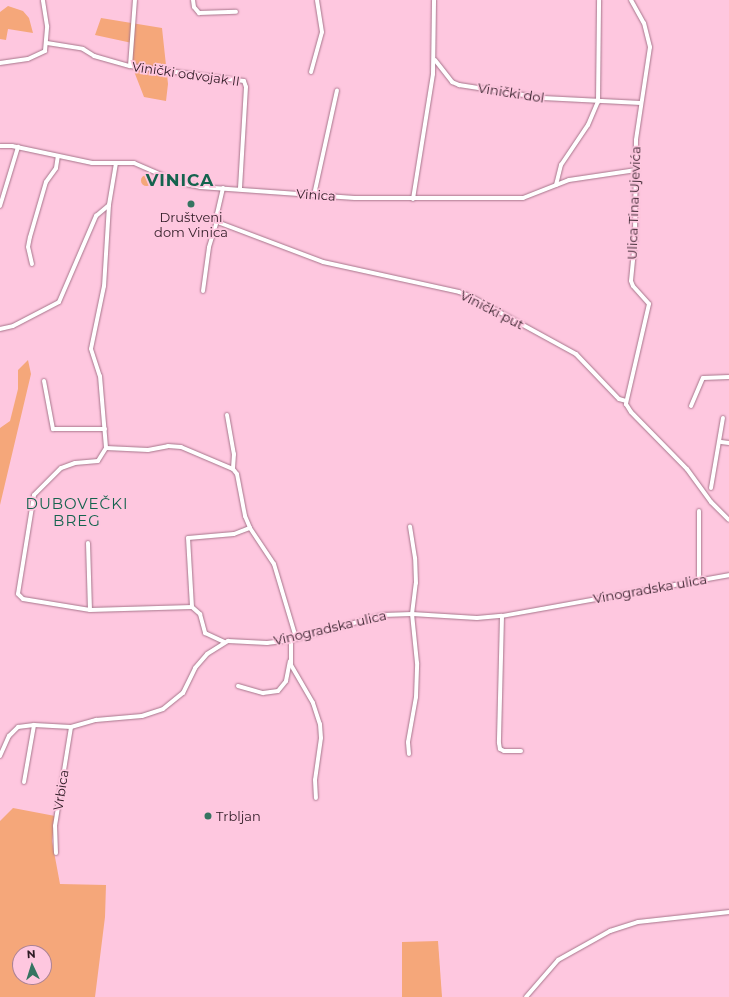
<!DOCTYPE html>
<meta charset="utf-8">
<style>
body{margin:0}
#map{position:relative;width:729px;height:997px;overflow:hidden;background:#fec7df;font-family:Montserrat,sans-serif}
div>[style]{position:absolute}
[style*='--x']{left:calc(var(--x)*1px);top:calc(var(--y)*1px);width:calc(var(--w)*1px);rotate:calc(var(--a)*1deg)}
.green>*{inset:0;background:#f5a77a}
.round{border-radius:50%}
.roads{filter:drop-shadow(0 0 1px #a7758b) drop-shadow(0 0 1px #a7758b)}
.street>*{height:4px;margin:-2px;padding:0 2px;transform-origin:2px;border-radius:2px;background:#fff}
.dots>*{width:11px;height:11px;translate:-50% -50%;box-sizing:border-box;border:2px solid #fec7df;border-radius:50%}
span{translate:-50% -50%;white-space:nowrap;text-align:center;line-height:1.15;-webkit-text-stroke:3.5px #fec7df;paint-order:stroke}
.street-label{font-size:13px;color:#2e1a24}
.poi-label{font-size:13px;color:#2e1a24}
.left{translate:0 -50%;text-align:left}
.quarter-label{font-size:15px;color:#15634e;letter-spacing:1px}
.district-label{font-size:17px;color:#15634e;font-weight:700;letter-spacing:1px}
.north{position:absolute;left:12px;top:945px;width:40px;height:40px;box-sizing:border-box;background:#fec7df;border:1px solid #ab8294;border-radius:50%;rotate:356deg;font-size:11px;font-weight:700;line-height:16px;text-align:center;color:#2e1a24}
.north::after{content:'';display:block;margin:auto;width:14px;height:18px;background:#367461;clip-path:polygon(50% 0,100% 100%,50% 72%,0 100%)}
</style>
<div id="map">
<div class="green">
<i style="clip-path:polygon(8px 6px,23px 11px,29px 18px,33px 33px,8px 29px,6px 40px,0 39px,0 12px)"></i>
<i style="clip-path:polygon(101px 18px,162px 28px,168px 84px,166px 101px,144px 97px,130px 61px,132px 43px,95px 35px)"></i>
<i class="round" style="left:140.5px;top:174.5px;width:11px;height:11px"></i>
<i style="clip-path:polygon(28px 360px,31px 374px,0 505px,0 428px,10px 421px,18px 389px,18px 370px)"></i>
<i style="clip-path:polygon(evenodd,13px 808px,55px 816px,52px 841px,60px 884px,106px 885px,105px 917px,95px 997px,0 997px,0 821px,13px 808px,20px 953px,44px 953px,44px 977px,20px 977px,20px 953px)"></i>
<i style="clip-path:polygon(438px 941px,442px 997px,402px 997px,402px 942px)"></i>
</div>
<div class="roads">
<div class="street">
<i style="--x:193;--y:0;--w:7;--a:82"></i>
<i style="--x:194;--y:7;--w:8;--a:50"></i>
<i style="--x:199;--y:13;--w:37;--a:-2"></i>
<i style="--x:631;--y:0;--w:26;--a:61"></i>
<i style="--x:644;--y:23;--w:25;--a:76"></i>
<i style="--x:650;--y:47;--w:94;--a:98.6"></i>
<i style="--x:636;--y:140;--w:100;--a:90.6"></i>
<i style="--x:635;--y:240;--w:41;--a:95.6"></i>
<i style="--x:631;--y:281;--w:5;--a:68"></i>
<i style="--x:633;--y:286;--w:24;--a:48"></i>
<i style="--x:649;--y:304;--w:103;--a:103"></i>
<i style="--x:626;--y:404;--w:9;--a:58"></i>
<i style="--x:631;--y:412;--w:80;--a:45.5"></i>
<i style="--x:687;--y:469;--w:41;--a:54"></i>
<i style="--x:711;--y:502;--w:25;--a:45"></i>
<i style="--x:47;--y:43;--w:36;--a:9"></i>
<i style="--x:83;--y:49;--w:13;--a:32"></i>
<i style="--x:94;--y:56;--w:37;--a:16"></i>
<i style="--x:130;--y:66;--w:115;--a:7.5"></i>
<i style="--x:244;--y:81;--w:6;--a:72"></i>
<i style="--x:246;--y:87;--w:102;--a:93.4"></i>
<i style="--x:435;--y:60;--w:28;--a:52"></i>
<i style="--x:452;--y:82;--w:8;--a:23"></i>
<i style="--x:459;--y:85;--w:85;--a:8.8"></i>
<i style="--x:543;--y:98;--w:98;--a:2.9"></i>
<i style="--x:0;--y:63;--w:28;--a:-8"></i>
<i style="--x:28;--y:59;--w:19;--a:-25"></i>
<i style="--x:45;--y:51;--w:25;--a:-85"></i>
<i style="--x:47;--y:26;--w:26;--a:-99"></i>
<i style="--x:130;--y:66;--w:66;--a:-85.7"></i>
<i style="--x:311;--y:72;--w:41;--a:-74.6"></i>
<i style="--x:322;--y:32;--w:32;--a:-99"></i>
<i style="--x:0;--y:146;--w:12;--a:0"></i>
<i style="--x:12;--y:146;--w:82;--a:12"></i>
<i style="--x:92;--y:163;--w:42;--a:0"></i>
<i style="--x:134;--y:163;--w:50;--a:23.5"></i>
<i style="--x:180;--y:183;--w:20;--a:11"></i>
<i style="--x:200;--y:187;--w:155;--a:4.1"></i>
<i style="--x:355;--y:198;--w:168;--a:0"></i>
<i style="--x:523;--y:198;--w:49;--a:-21.4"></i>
<i style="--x:569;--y:180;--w:68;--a:-8.5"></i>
<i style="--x:116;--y:163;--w:43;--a:99.5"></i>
<i style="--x:109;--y:205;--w:81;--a:93.5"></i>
<i style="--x:104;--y:286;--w:64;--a:101.7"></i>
<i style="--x:91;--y:349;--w:28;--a:72"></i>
<i style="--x:100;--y:376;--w:72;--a:85.2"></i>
<i style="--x:106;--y:448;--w:15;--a:122"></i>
<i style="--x:98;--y:461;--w:23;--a:175"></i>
<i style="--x:75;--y:463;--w:15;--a:160"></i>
<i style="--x:61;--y:468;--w:38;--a:135"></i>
<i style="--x:34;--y:495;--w:100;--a:99.2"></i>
<i style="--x:18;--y:594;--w:7;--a:45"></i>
<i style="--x:23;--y:599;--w:68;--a:9.3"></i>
<i style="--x:90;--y:610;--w:102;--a:-1.7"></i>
<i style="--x:192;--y:607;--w:11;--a:41"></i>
<i style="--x:200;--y:614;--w:20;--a:75"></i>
<i style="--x:205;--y:633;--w:21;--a:25"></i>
<i style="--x:556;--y:185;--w:21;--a:-76"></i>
<i style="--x:561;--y:165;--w:48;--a:-56"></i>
<i style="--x:588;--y:125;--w:25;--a:-67"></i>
<i style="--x:598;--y:102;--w:102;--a:-89.4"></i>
<i style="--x:223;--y:188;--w:27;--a:103"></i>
<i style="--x:217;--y:214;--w:9;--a:72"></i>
<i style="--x:220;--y:223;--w:110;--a:20.7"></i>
<i style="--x:323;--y:262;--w:139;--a:12.4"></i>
<i style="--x:459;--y:292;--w:14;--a:21"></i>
<i style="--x:472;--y:297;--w:119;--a:28.7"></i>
<i style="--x:576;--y:354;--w:62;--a:46.3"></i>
<i style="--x:619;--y:399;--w:7;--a:16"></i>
<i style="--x:314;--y:195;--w:107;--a:-77.6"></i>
<i style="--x:413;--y:199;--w:127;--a:-80.9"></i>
<i style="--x:433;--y:74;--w:74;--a:-89.2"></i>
<i style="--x:0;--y:206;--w:62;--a:-73"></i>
<i style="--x:32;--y:264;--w:17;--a:-103"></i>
<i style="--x:28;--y:247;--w:10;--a:-79"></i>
<i style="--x:30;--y:237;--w:57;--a:-73.8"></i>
<i style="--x:46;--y:182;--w:17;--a:-54"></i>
<i style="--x:56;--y:168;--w:12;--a:-81"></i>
<i style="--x:203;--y:291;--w:44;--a:-82.2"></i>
<i style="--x:209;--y:247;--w:28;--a:-73"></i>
<i style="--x:0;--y:329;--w:13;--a:-13"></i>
<i style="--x:13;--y:326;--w:52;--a:-27.6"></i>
<i style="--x:59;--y:302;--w:94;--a:-66.7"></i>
<i style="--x:96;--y:216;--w:17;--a:-40"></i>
<i style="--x:44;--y:381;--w:49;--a:79.4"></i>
<i style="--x:53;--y:429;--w:52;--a:0"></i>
<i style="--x:691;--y:406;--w:30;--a:-67"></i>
<i style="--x:703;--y:378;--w:26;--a:-2"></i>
<i style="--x:227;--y:415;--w:40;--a:80"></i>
<i style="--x:234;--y:454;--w:15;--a:94"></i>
<i style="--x:233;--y:469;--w:6;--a:51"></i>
<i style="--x:237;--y:474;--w:43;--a:79.2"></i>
<i style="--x:245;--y:516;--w:13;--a:67"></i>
<i style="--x:250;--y:528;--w:43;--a:56.3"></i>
<i style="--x:274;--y:564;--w:77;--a:73.4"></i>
<i style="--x:721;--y:442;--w:8;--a:7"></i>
<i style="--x:106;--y:448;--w:42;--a:2.7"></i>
<i style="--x:148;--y:450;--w:20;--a:-11"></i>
<i style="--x:168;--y:446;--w:13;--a:4"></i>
<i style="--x:181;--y:447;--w:56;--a:22.9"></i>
<i style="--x:711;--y:488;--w:71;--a:-80.3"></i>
<i style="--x:699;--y:511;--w:70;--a:90"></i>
<i style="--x:88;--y:543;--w:67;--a:88.3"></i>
<i style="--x:192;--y:607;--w:69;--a:-93.3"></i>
<i style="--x:188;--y:538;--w:46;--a:-5"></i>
<i style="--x:234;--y:534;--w:17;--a:-21"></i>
<i style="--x:502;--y:616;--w:127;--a:91.4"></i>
<i style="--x:499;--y:743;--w:6;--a:81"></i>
<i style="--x:500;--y:749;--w:4;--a:27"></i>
<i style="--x:504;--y:751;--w:17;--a:0"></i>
<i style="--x:291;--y:640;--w:25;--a:90"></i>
<i style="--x:291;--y:665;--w:44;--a:59.9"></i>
<i style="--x:313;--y:703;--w:22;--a:72"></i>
<i style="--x:320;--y:724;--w:14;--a:86"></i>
<i style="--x:321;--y:738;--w:42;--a:98.1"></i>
<i style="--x:315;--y:780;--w:18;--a:87"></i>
<i style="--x:238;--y:686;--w:26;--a:16"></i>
<i style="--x:263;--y:693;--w:15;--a:-8"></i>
<i style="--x:278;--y:691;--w:13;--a:-51"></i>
<i style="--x:286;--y:681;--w:20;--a:-79"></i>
<i style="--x:409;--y:754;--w:12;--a:-95"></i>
<i style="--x:408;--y:742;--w:46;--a:-79.9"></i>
<i style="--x:416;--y:697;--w:34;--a:-88"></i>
<i style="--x:417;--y:663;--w:49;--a:-95.8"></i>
<i style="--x:412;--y:614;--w:31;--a:-83"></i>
<i style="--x:416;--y:583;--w:25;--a:-92"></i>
<i style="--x:415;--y:558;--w:32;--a:-99"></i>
<i style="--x:0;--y:756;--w:22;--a:-66"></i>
<i style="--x:9;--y:736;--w:13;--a:-45"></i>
<i style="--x:18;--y:727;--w:16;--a:-7"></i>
<i style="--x:34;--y:725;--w:37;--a:3"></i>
<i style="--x:71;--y:727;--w:26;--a:-16"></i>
<i style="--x:96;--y:720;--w:46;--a:-5"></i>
<i style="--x:142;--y:716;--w:22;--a:-18"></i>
<i style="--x:163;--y:709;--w:26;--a:-39"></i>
<i style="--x:183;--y:693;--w:28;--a:-64"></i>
<i style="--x:195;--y:668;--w:18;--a:-49"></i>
<i style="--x:207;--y:654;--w:25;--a:-32"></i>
<i style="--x:228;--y:641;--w:39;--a:3"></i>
<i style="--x:267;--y:643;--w:24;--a:-7"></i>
<i style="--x:291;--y:640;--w:95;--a:-15.2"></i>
<i style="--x:383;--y:615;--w:29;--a:-2"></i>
<i style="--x:412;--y:614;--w:65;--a:3.5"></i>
<i style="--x:477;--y:618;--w:25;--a:-5"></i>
<i style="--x:502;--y:616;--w:231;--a:-10.2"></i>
<i style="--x:24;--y:782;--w:58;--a:-80"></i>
<i style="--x:56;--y:853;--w:27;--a:-92"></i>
<i style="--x:55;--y:826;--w:100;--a:-80.8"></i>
<i style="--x:526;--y:997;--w:49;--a:-49.1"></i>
<i style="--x:558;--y:960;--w:60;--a:-29.1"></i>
<i style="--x:610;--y:931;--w:29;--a:-18"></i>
<i style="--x:638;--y:922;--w:92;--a:-6.3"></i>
</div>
</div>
<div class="dots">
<i style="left:191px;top:204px;background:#367461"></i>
<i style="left:208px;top:816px;background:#367461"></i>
</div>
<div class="street-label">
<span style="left:186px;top:74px;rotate:8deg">Vinički odvojak II</span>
<span style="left:511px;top:93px;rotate:9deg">Vinički dol</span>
<span style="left:316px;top:195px;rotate:4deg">Vinica</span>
<span style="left:634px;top:203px;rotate:-88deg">Ulica Tina Ujevića</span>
<span style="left:492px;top:310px;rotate:27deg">Vinički put</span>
<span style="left:650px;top:589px;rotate:-10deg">Vinogradska ulica</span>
<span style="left:330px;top:628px;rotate:-13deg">Vinogradska ulica</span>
<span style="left:61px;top:790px;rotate:-81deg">Vrbica</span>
</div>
<div class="poi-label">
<span style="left:191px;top:225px">Društveni<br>dom Vinica</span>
<span class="left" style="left:216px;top:816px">Trbljan</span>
</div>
<div class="quarter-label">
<span style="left:77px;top:512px">DUBOVEČKI<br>BREG</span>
</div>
<div class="district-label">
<span style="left:180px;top:181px">VINICA</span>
</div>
<div class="north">N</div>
</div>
